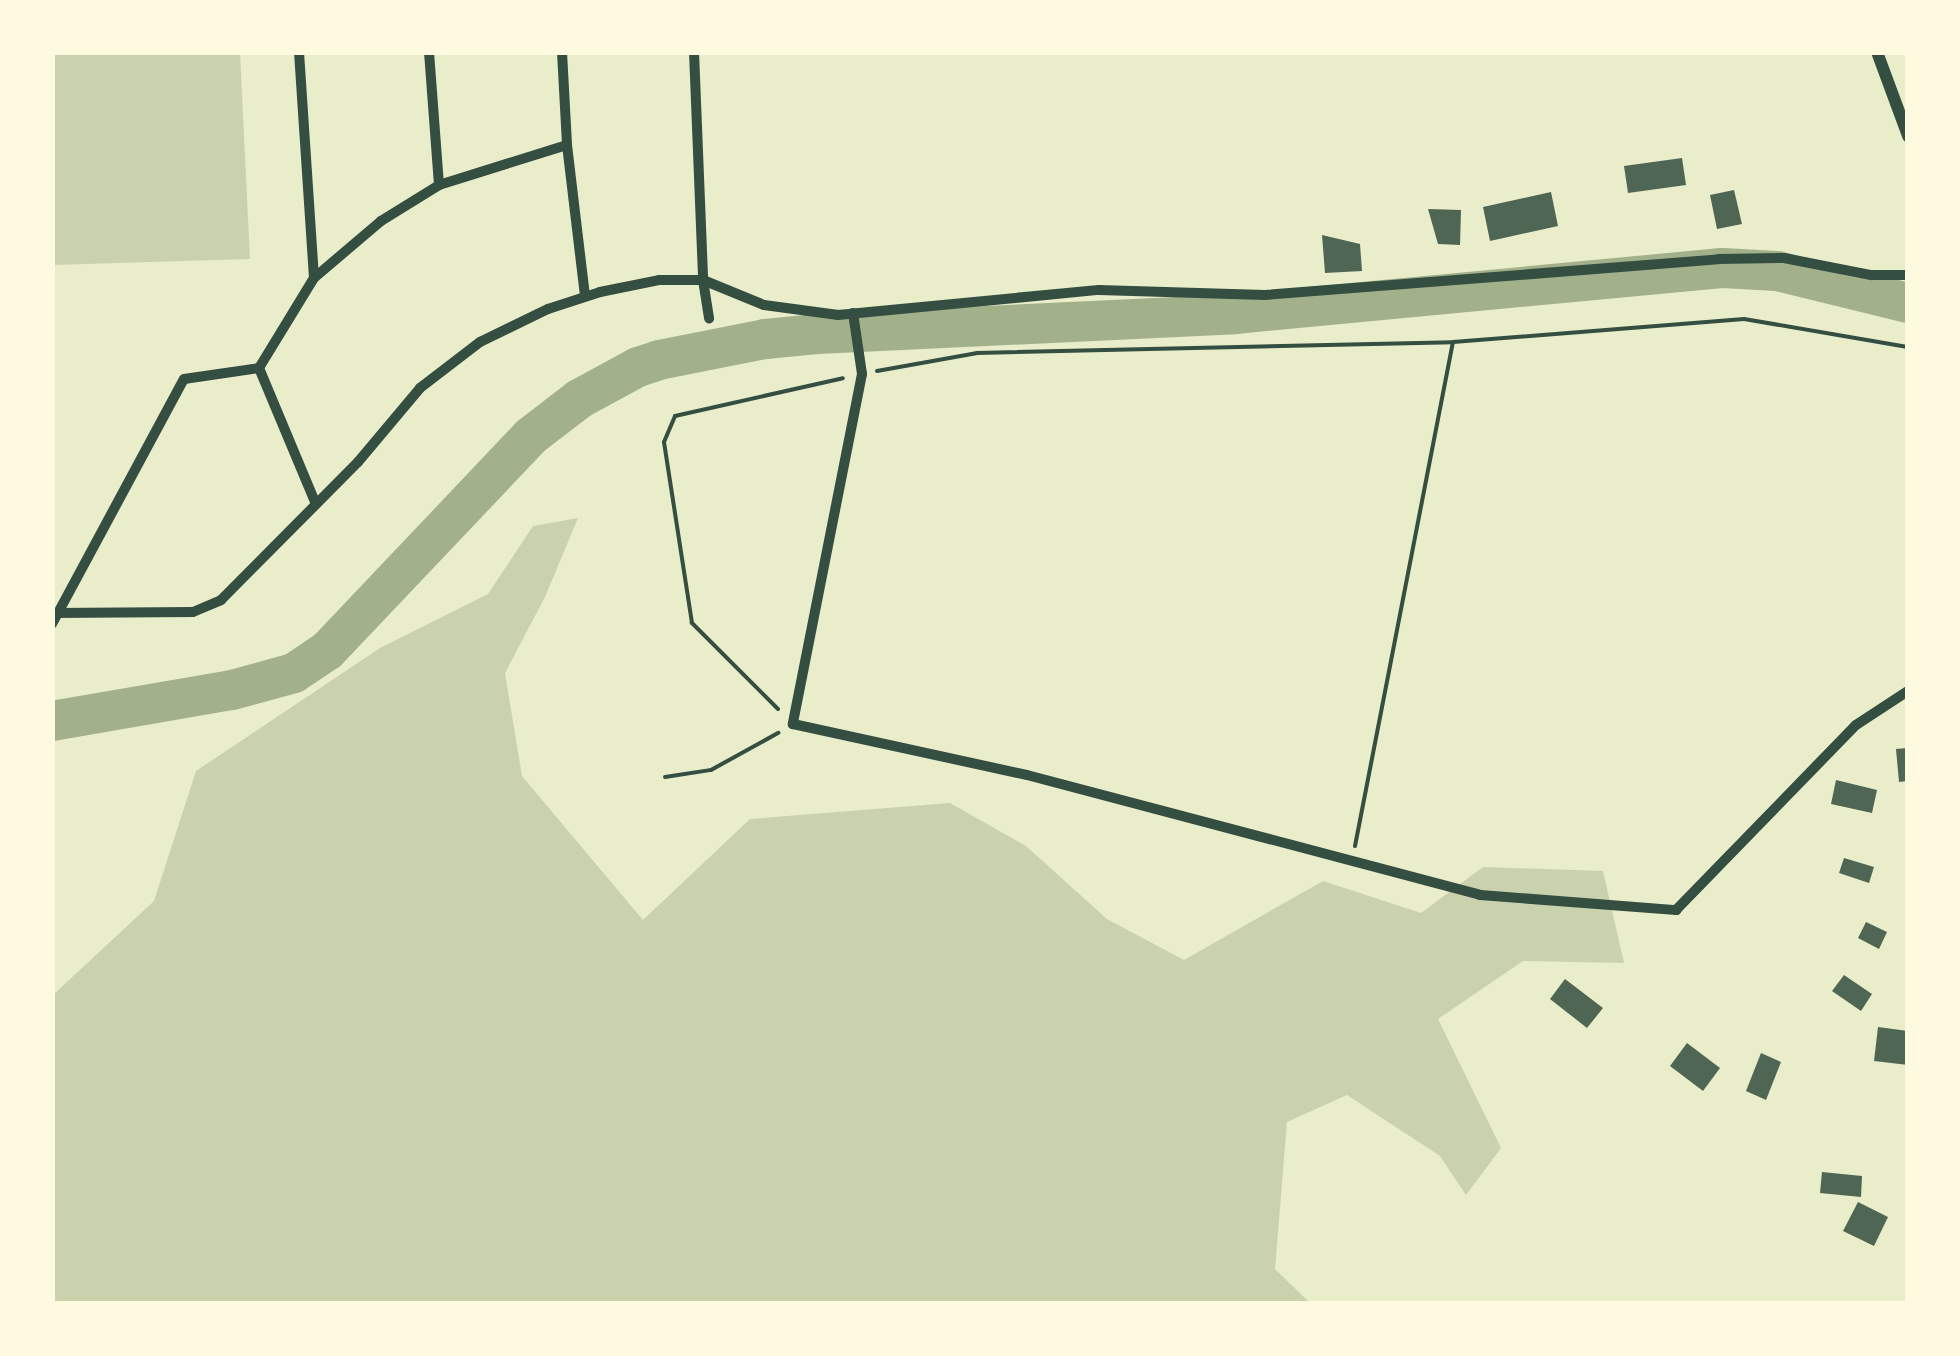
<!DOCTYPE html>
<style>
body{margin:0}
#map{position:relative;width:1960px;height:1356px;overflow:hidden;background:#e9edc9;font-family:Poppins,sans-serif}
div>[style]{position:absolute}
[style*='--x']{left:calc(var(--x)*1px);top:calc(var(--y)*1px);width:calc(var(--w)*1px);rotate:calc(var(--a)*1deg)}
.green>*{inset:0;background:#cad2ad}
.river>*{height:40px;margin:-20px;padding:0 20px;transform-origin:20px;border-radius:20px;background:#a3b18a}
.building>*{inset:0;background:#4f6655}
.path>*{height:4px;margin:-2px;padding:0 2px;transform-origin:2px;border-radius:2px;background:#344e41}
.minor>*{height:10px;margin:-5px;padding:0 5px;transform-origin:5px;border-radius:5px;background:#344e41}
.tertiary>*{height:12px;margin:-6px;padding:0 6px;transform-origin:6px;border-radius:6px;background:#344e41}
span{translate:-50% -50%;white-space:nowrap;text-align:center;line-height:1.15;-webkit-text-stroke:8px #fefae0;paint-order:stroke}
.frame{position:absolute;inset:0;border:55px solid #fefae0;pointer-events:none}
</style>
<div id="map">
<div class="green">
<i style="clip-path:polygon(52px 53px,240px 53px,250px 259px,53px 265px)"></i>
<i style="clip-path:polygon(578px 518px,545px 597px,505px 673px,522px 776px,643px 920px,750px 819px,950px 803px,1026px 846px,1107px 919px,1184px 960px,1323px 881px,1421px 913px,1483px 867px,1603px 871px,1624px 963px,1523px 961px,1438px 1019px,1501px 1148px,1466px 1195px,1440px 1156px,1347px 1095px,1287px 1122px,1275px 1269px,1310px 1303px,53px 1304px,53px 995px,154px 901px,196px 771px,380px 648px,488px 594px,533px 526px)"></i>
</div>
<div class="river">
<i style="--x:52;--y:721;--w:183;--a:-9.8"></i>
<i style="--x:232;--y:690;--w:64;--a:-15.3"></i>
<i style="--x:294;--y:673;--w:40;--a:-34"></i>
<i style="--x:327;--y:651;--w:296;--a:-46.5"></i>
<i style="--x:531;--y:436;--w:61;--a:-37.6"></i>
<i style="--x:579;--y:399;--w:67;--a:-28.5"></i>
<i style="--x:638;--y:367;--w:22;--a:-18"></i>
<i style="--x:659;--y:360;--w:108;--a:-11.2"></i>
<i style="--x:765;--y:339;--w:52;--a:-5.5"></i>
<i style="--x:817;--y:334;--w:418;--a:-2.7"></i>
<i style="--x:1235;--y:314;--w:489;--a:-5.4"></i>
<i style="--x:1722;--y:268;--w:55;--a:3.1"></i>
<i style="--x:1777;--y:271;--w:135;--a:13.7"></i>
</div>
<div class="building">
<i style="clip-path:polygon(1682px 158px,1686px 185px,1628px 193px,1624px 166px)"></i>
<i style="clip-path:polygon(1734px 190px,1742px 224px,1717px 229px,1710px 195px)"></i>
<i style="clip-path:polygon(1551px 192px,1558px 226px,1490px 241px,1483px 207px)"></i>
<i style="clip-path:polygon(1428px 209px,1461px 210px,1460px 245px,1438px 244px)"></i>
<i style="clip-path:polygon(1322px 235px,1360px 244px,1362px 271px,1325px 273px)"></i>
<i style="clip-path:polygon(1908px 748px,1908px 781px,1899px 782px,1896px 749px)"></i>
<i style="clip-path:polygon(1836px 780px,1877px 790px,1872px 813px,1831px 804px)"></i>
<i style="clip-path:polygon(1844px 858px,1874px 867px,1869px 883px,1839px 873px)"></i>
<i style="clip-path:polygon(1866px 922px,1887px 932px,1879px 949px,1858px 938px)"></i>
<i style="clip-path:polygon(1844px 975px,1872px 994px,1861px 1011px,1832px 991px)"></i>
<i style="clip-path:polygon(1565px 979px,1603px 1008px,1587px 1028px,1550px 999px)"></i>
<i style="clip-path:polygon(1878px 1027px,1908px 1031px,1908px 1065px,1874px 1061px)"></i>
<i style="clip-path:polygon(1687px 1043px,1720px 1068px,1703px 1091px,1670px 1066px)"></i>
<i style="clip-path:polygon(1761px 1053px,1781px 1062px,1766px 1100px,1746px 1091px)"></i>
<i style="clip-path:polygon(1822px 1172px,1862px 1176px,1861px 1197px,1820px 1193px)"></i>
<i style="clip-path:polygon(1858px 1202px,1888px 1217px,1874px 1246px,1843px 1231px)"></i>
</div>
<div class="path">
<i style="--x:877;--y:371;--w:102;--a:-10.2"></i>
<i style="--x:977;--y:353;--w:476;--a:-1.3"></i>
<i style="--x:1453;--y:342;--w:292;--a:-4.5"></i>
<i style="--x:1744;--y:319;--w:166;--a:9.7"></i>
<i style="--x:778;--y:709;--w:122;--a:-135"></i>
<i style="--x:692;--y:623;--w:183;--a:-98.8"></i>
<i style="--x:664;--y:442;--w:28;--a:-67"></i>
<i style="--x:675;--y:416;--w:172;--a:-12.7"></i>
<i style="--x:665;--y:777;--w:47;--a:-8.7"></i>
<i style="--x:711;--y:770;--w:77;--a:-28.9"></i>
<i style="--x:1355;--y:846;--w:513;--a:-79"></i>
</div>
<div class="minor">
<i style="--x:299;--y:52;--w:226;--a:86.2"></i>
<i style="--x:429;--y:52;--w:133;--a:85.7"></i>
<i style="--x:562;--y:52;--w:93;--a:86.9"></i>
<i style="--x:567;--y:145;--w:152;--a:83.2"></i>
<i style="--x:694;--y:52;--w:228;--a:87.7"></i>
<i style="--x:703;--y:280;--w:39;--a:81"></i>
<i style="--x:853;--y:313;--w:62;--a:81.6"></i>
<i style="--x:862;--y:374;--w:357;--a:101.2"></i>
<i style="--x:793;--y:724;--w:239;--a:12.3"></i>
<i style="--x:1027;--y:775;--w:469;--a:14.8"></i>
<i style="--x:1480;--y:895;--w:197;--a:4.4"></i>
<i style="--x:1676;--y:910;--w:258;--a:-45.8"></i>
<i style="--x:1856;--y:725;--w:62;--a:-33.2"></i>
<i style="--x:259;--y:368;--w:105;--a:-58.6"></i>
<i style="--x:314;--y:278;--w:88;--a:-40.4"></i>
<i style="--x:381;--y:221;--w:68;--a:-31.8"></i>
<i style="--x:439;--y:185;--w:134;--a:-17.4"></i>
<i style="--x:52;--y:613;--w:141;--a:-0.4"></i>
<i style="--x:193;--y:612;--w:30;--a:-23"></i>
<i style="--x:221;--y:600;--w:194;--a:-45.2"></i>
<i style="--x:358;--y:462;--w:97;--a:-50"></i>
<i style="--x:420;--y:388;--w:76;--a:-37.5"></i>
<i style="--x:480;--y:342;--w:76;--a:-25.9"></i>
<i style="--x:548;--y:309;--w:55;--a:-18.1"></i>
<i style="--x:600;--y:292;--w:60;--a:-11.5"></i>
<i style="--x:659;--y:280;--w:44;--a:0"></i>
<i style="--x:703;--y:280;--w:66;--a:22.3"></i>
<i style="--x:764;--y:305;--w:75;--a:7.7"></i>
<i style="--x:838;--y:315;--w:262;--a:-5.5"></i>
<i style="--x:1099;--y:290;--w:166;--a:1.7"></i>
<i style="--x:1265;--y:295;--w:454;--a:-4.5"></i>
<i style="--x:1718;--y:259;--w:66;--a:-0.9"></i>
<i style="--x:1784;--y:258;--w:89;--a:11.1"></i>
<i style="--x:1871;--y:275;--w:37;--a:0"></i>
<i style="--x:52;--y:624;--w:278;--a:-61.7"></i>
<i style="--x:184;--y:379;--w:76;--a:-8.3"></i>
<i style="--x:259;--y:368;--w:147;--a:67.3"></i>
</div>
<div class="tertiary">
<i style="--x:1877;--y:52;--w:90;--a:69.7"></i>
</div>
<div class="frame"></div>
</div>
